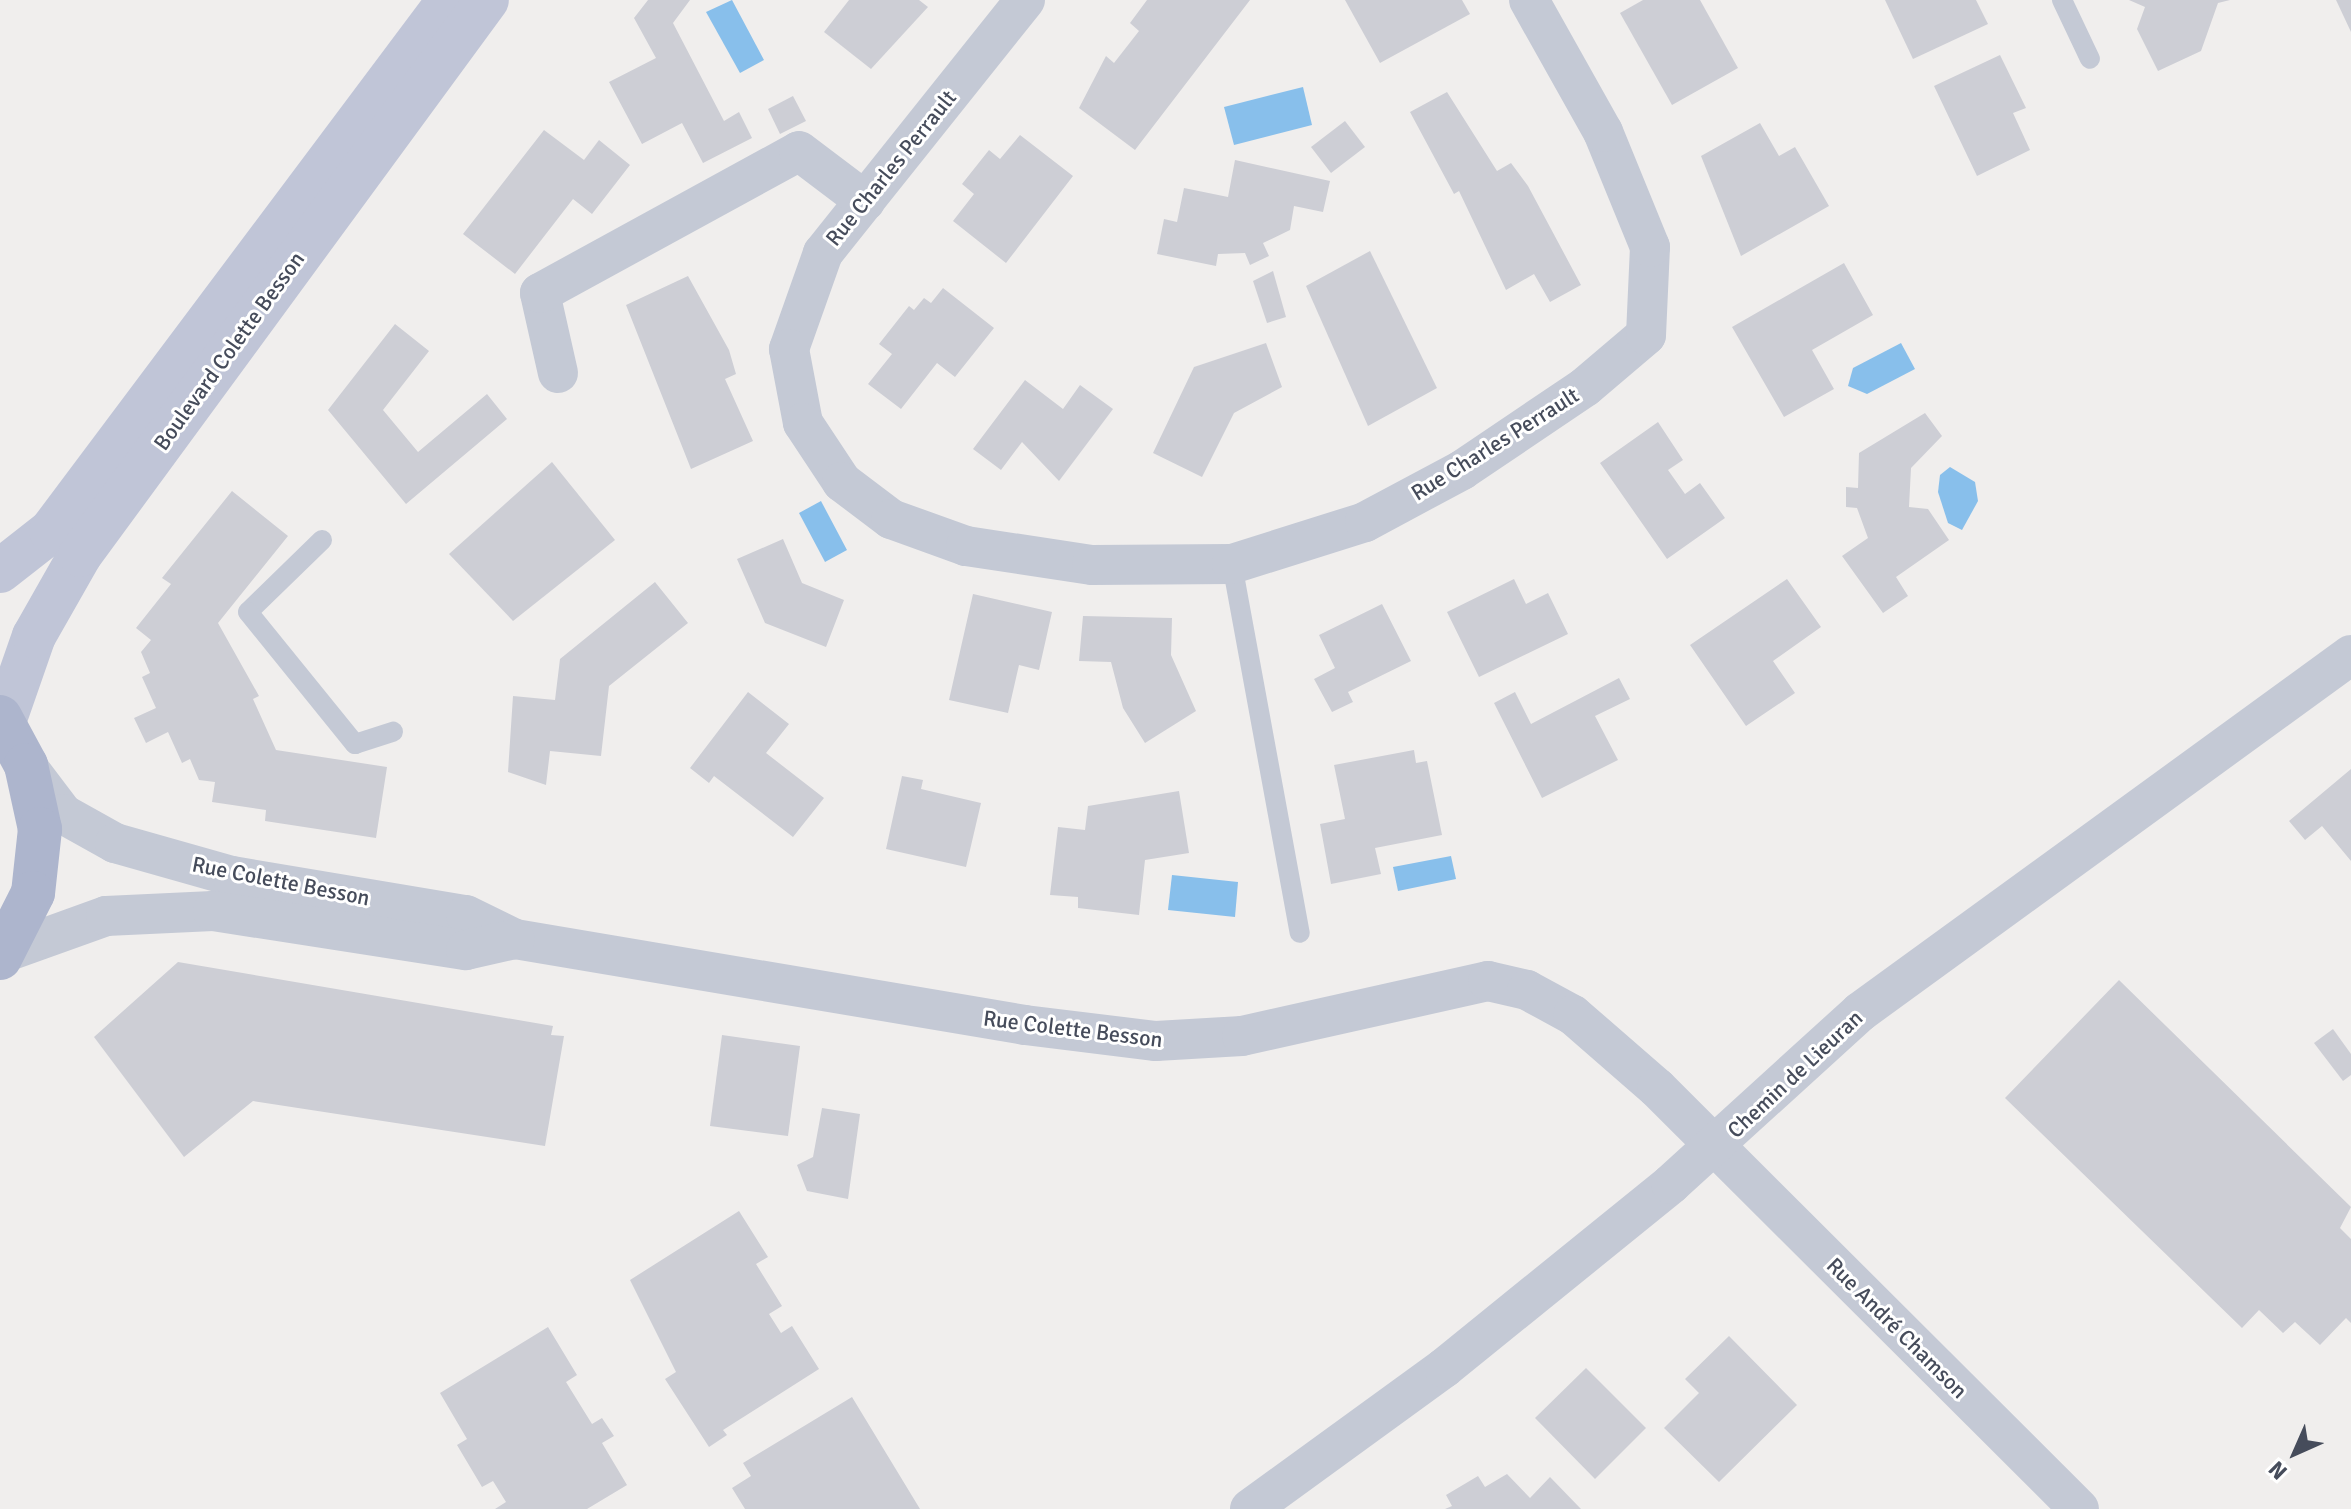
<!DOCTYPE html>
<meta charset="utf-8">
<style>
body{margin:0}
#map{position:relative;width:2351px;height:1509px;overflow:hidden;background:#f0eeed;font-family:Signika,sans-serif}
div>[style]{position:absolute}
[style*='--x']{left:calc(var(--x)*1px);top:calc(var(--y)*1px);width:calc(var(--w)*1px);rotate:calc(var(--a)*1deg)}
.water>*{inset:0;background:#88bfeb}
.building>*{inset:0;background:#cdced5}
.service>*{height:20px;margin:-10px;padding:0 10px;transform-origin:10px;border-radius:10px;background:#c4c9d5}
.minor>*{height:40px;margin:-20px;padding:0 20px;transform-origin:20px;border-radius:20px;background:#c4c9d5}
.secondary>*{height:44px;margin:-22px;padding:0 22px;transform-origin:22px;border-radius:22px;background:#c0c5d7}
.primary>*{height:44px;margin:-22px;padding:0 22px;transform-origin:22px;border-radius:22px;background:#adb5cd}
span{translate:-50% -50%;white-space:nowrap;text-align:center;line-height:1.15;-webkit-text-stroke:6px #fff;paint-order:stroke}
.street-label{font-size:22px;color:#464c5b}
.north{position:absolute;left:2255px;top:1413px;width:80px;height:80px;-webkit-text-stroke:6px #fff;paint-order:stroke;rotate:225deg;font-size:22px;font-weight:700;line-height:32px;text-align:center;color:#464c5b}
.north::after{content:'';display:block;margin:auto;width:28px;height:36px;background:#464c5b;clip-path:polygon(50% 0,100% 100%,50% 72%,0 100%)}
</style>
<div id="map">
<div class="water">
<i style="clip-path:polygon(732px 0,764px 60px,740px 73px,706px 12px)"></i>
<i style="clip-path:polygon(1303px 87px,1312px 125px,1234px 145px,1224px 107px)"></i>
<i style="clip-path:polygon(1901px 343px,1915px 369px,1867px 394px,1848px 386px,1853px 368px)"></i>
<i style="clip-path:polygon(1950px 467px,1975px 482px,1978px 501px,1962px 530px,1948px 523px,1938px 492px,1940px 475px)"></i>
<i style="clip-path:polygon(821px 501px,847px 550px,825px 562px,799px 513px)"></i>
<i style="clip-path:polygon(1451px 856px,1456px 879px,1398px 891px,1393px 867px)"></i>
<i style="clip-path:polygon(1172px 875px,1238px 882px,1235px 917px,1168px 910px)"></i>
</div>
<div class="building">
<i style="clip-path:polygon(648px 0,690px 0,673px 23px,724px 121px,739px 112px,752px 138px,703px 163px,682px 123px,642px 144px,609px 82px,656px 58px,634px 18px)"></i>
<i style="clip-path:polygon(849px 0,919px 0,928px 7px,871px 69px,824px 32px)"></i>
<i style="clip-path:polygon(1147px 0,1250px 0,1135px 150px,1079px 108px,1106px 56px,1114px 63px,1139px 31px,1130px 23px)"></i>
<i style="clip-path:polygon(1345px 0,1462px 0,1470px 14px,1380px 63px)"></i>
<i style="clip-path:polygon(1643px 0,1700px 0,1738px 68px,1672px 105px,1620px 13px)"></i>
<i style="clip-path:polygon(1885px 0,1976px 0,1988px 24px,1913px 59px)"></i>
<i style="clip-path:polygon(2129px 0,2230px 0,2218px 3px,2201px 51px,2158px 71px,2137px 29px,2145px 7px)"></i>
<i style="clip-path:polygon(2336px 0,2351px 0,2351px 32px)"></i>
<i style="clip-path:polygon(2000px 55px,2026px 108px,2013px 113px,2030px 150px,1977px 176px,1934px 86px)"></i>
<i style="clip-path:polygon(1447px 92px,1497px 171px,1511px 163px,1528px 186px,1581px 285px,1550px 302px,1534px 274px,1506px 290px,1459px 191px,1454px 194px,1410px 112px)"></i>
<i style="clip-path:polygon(793px 96px,806px 121px,780px 134px,768px 109px)"></i>
<i style="clip-path:polygon(1345px 121px,1365px 147px,1331px 173px,1311px 147px)"></i>
<i style="clip-path:polygon(1760px 123px,1779px 156px,1795px 147px,1829px 206px,1741px 256px,1701px 156px)"></i>
<i style="clip-path:polygon(544px 130px,584px 160px,599px 140px,630px 165px,592px 214px,573px 199px,515px 274px,463px 234px)"></i>
<i style="clip-path:polygon(1020px 135px,1073px 176px,1006px 263px,953px 221px,974px 194px,962px 184px,989px 150px,1000px 159px)"></i>
<i style="clip-path:polygon(1235px 160px,1330px 181px,1323px 212px,1294px 206px,1290px 230px,1263px 243px,1269px 256px,1250px 265px,1245px 253px,1218px 254px,1216px 266px,1157px 254px,1164px 219px,1177px 222px,1184px 188px,1228px 197px)"></i>
<i style="clip-path:polygon(1370px 251px,1437px 388px,1368px 426px,1306px 286px)"></i>
<i style="clip-path:polygon(1844px 263px,1873px 315px,1812px 350px,1834px 389px,1784px 417px,1732px 327px)"></i>
<i style="clip-path:polygon(1273px 271px,1286px 317px,1267px 323px,1253px 281px)"></i>
<i style="clip-path:polygon(688px 276px,729px 350px,736px 374px,725px 379px,753px 441px,691px 469px,626px 305px)"></i>
<i style="clip-path:polygon(943px 288px,994px 328px,955px 377px,937px 363px,901px 409px,868px 384px,892px 354px,879px 344px,909px 306px,914px 310px,924px 298px,931px 303px)"></i>
<i style="clip-path:polygon(395px 324px,429px 351px,383px 410px,418px 452px,487px 394px,507px 419px,406px 504px,328px 410px)"></i>
<i style="clip-path:polygon(1266px 343px,1282px 387px,1234px 413px,1202px 477px,1153px 453px,1194px 367px)"></i>
<i style="clip-path:polygon(1025px 380px,1063px 409px,1080px 385px,1113px 409px,1059px 481px,1022px 442px,1001px 470px,973px 449px)"></i>
<i style="clip-path:polygon(1925px 413px,1942px 436px,1911px 468px,1909px 507px,1928px 509px,1949px 540px,1896px 577px,1908px 596px,1883px 613px,1842px 556px,1868px 538px,1857px 508px,1846px 507px,1846px 487px,1858px 488px,1859px 453px)"></i>
<i style="clip-path:polygon(1658px 422px,1683px 460px,1668px 470px,1685px 494px,1700px 483px,1725px 518px,1667px 559px,1600px 463px)"></i>
<i style="clip-path:polygon(552px 462px,615px 540px,513px 621px,449px 554px)"></i>
<i style="clip-path:polygon(232px 491px,288px 536px,218px 623px,259px 696px,253px 699px,276px 750px,387px 767px,376px 838px,265px 821px,266px 810px,212px 802px,215px 782px,199px 780px,190px 759px,182px 763px,168px 732px,146px 743px,134px 718px,156px 708px,142px 677px,150px 673px,141px 652px,151px 640px,136px 628px,171px 584px,162px 578px)"></i>
<i style="clip-path:polygon(783px 539px,802px 583px,844px 600px,826px 647px,765px 623px,737px 559px)"></i>
<i style="clip-path:polygon(1514px 579px,1526px 604px,1548px 593px,1568px 634px,1479px 677px,1447px 612px)"></i>
<i style="clip-path:polygon(1787px 579px,1821px 627px,1773px 661px,1795px 693px,1746px 726px,1690px 645px)"></i>
<i style="clip-path:polygon(655px 582px,688px 623px,609px 686px,601px 756px,550px 751px,546px 785px,508px 772px,513px 696px,555px 700px,560px 659px)"></i>
<i style="clip-path:polygon(973px 594px,1052px 612px,1039px 670px,1019px 665px,1008px 713px,949px 700px)"></i>
<i style="clip-path:polygon(1382px 604px,1411px 661px,1348px 692px,1353px 702px,1332px 712px,1314px 679px,1335px 668px,1319px 635px)"></i>
<i style="clip-path:polygon(1083px 616px,1172px 618px,1171px 655px,1196px 711px,1145px 743px,1123px 708px,1111px 662px,1079px 661px)"></i>
<i style="clip-path:polygon(1619px 678px,1630px 699px,1595px 716px,1618px 760px,1542px 798px,1494px 703px,1515px 692px,1531px 724px)"></i>
<i style="clip-path:polygon(748px 692px,789px 724px,766px 753px,824px 798px,793px 837px,714px 776px,709px 783px,690px 768px)"></i>
<i style="clip-path:polygon(1414px 750px,1416px 763px,1427px 761px,1442px 835px,1375px 848px,1381px 874px,1331px 884px,1320px 824px,1345px 819px,1334px 765px)"></i>
<i style="clip-path:polygon(2351px 769px,2351px 861px,2322px 826px,2305px 840px,2289px 821px)"></i>
<i style="clip-path:polygon(902px 776px,923px 780px,921px 789px,981px 803px,966px 867px,886px 849px)"></i>
<i style="clip-path:polygon(1179px 791px,1189px 853px,1145px 860px,1139px 915px,1078px 908px,1078px 897px,1050px 895px,1058px 827px,1085px 830px,1088px 806px)"></i>
<i style="clip-path:polygon(178px 962px,553px 1026px,551px 1035px,564px 1036px,545px 1146px,253px 1101px,184px 1157px,94px 1037px)"></i>
<i style="clip-path:polygon(2119px 980px,2351px 1207px,2340px 1228px,2351px 1239px,2351px 1323px,2346px 1318px,2320px 1345px,2295px 1322px,2283px 1333px,2259px 1310px,2242px 1328px,2005px 1098px)"></i>
<i style="clip-path:polygon(2333px 1029px,2351px 1054px,2351px 1075px,2343px 1081px,2314px 1043px)"></i>
<i style="clip-path:polygon(722px 1035px,800px 1046px,788px 1136px,710px 1126px)"></i>
<i style="clip-path:polygon(822px 1108px,860px 1114px,848px 1199px,807px 1191px,797px 1165px,813px 1157px)"></i>
<i style="clip-path:polygon(739px 1211px,768px 1257px,756px 1264px,782px 1306px,769px 1314px,781px 1333px,792px 1326px,819px 1369px,723px 1430px,727px 1435px,709px 1447px,665px 1379px,676px 1372px,630px 1280px)"></i>
<i style="clip-path:polygon(548px 1327px,577px 1375px,566px 1382px,592px 1424px,602px 1418px,614px 1436px,602px 1443px,627px 1485px,587px 1509px,495px 1509px,506px 1502px,493px 1481px,482px 1487px,457px 1445px,467px 1439px,440px 1393px)"></i>
<i style="clip-path:polygon(1729px 1336px,1797px 1405px,1719px 1482px,1664px 1428px,1699px 1393px,1685px 1379px)"></i>
<i style="clip-path:polygon(1586px 1368px,1646px 1428px,1595px 1479px,1535px 1418px)"></i>
<i style="clip-path:polygon(852px 1397px,920px 1509px,745px 1509px,732px 1488px,751px 1476px,743px 1463px)"></i>
<i style="clip-path:polygon(1507px 1474px,1530px 1498px,1550px 1477px,1581px 1509px,1445px 1509px,1452px 1506px,1446px 1495px,1478px 1476px,1485px 1487px)"></i>
</div>
<div class="service">
<i style="--x:2062;--y:0;--w:65;--a:64.6"></i>
<i style="--x:322;--y:540;--w:103;--a:135.8"></i>
<i style="--x:248;--y:612;--w:170;--a:51"></i>
<i style="--x:355;--y:744;--w:40;--a:-18"></i>
<i style="--x:1232;--y:564;--w:375;--a:79.6"></i>
</div>
<div class="minor">
<i style="--x:1025;--y:0;--w:324;--a:128.6"></i>
<i style="--x:823;--y:253;--w:102;--a:109.5"></i>
<i style="--x:789;--y:349;--w:75;--a:79.3"></i>
<i style="--x:803;--y:423;--w:71;--a:56.5"></i>
<i style="--x:842;--y:482;--w:61;--a:37.1"></i>
<i style="--x:891;--y:519;--w:80;--a:19.8"></i>
<i style="--x:966;--y:546;--w:127;--a:8.6"></i>
<i style="--x:1092;--y:565;--w:140;--a:-0.4"></i>
<i style="--x:1232;--y:564;--w:139;--a:-17.5"></i>
<i style="--x:1365;--y:522;--w:110;--a:-28.2"></i>
<i style="--x:1462;--y:470;--w:148;--a:-34"></i>
<i style="--x:1585;--y:387;--w:80;--a:-40.4"></i>
<i style="--x:1646;--y:335;--w:88;--a:-87.4"></i>
<i style="--x:1650;--y:247;--w:124;--a:-112.2"></i>
<i style="--x:1603;--y:132;--w:151;--a:-119.3"></i>
<i style="--x:558;--y:373;--w:82;--a:-102.7"></i>
<i style="--x:540;--y:293;--w:295;--a:-28.7"></i>
<i style="--x:799;--y:151;--w:83;--a:37.1"></i>
<i style="--x:26;--y:765;--w:61;--a:52.9"></i>
<i style="--x:63;--y:814;--w:60;--a:29.1"></i>
<i style="--x:115;--y:843;--w:122;--a:15.8"></i>
<i style="--x:232;--y:876;--w:237;--a:9.5"></i>
<i style="--x:466;--y:915;--w:55;--a:26.1"></i>
<i style="--x:515;--y:939;--w:517;--a:9.57"></i>
<i style="--x:1025;--y:1025;--w:132;--a:7"></i>
<i style="--x:1156;--y:1041;--w:86;--a:-3.3"></i>
<i style="--x:1242;--y:1036;--w:252;--a:-12.6"></i>
<i style="--x:1488;--y:981;--w:40;--a:13"></i>
<i style="--x:1527;--y:990;--w:52;--a:28.5"></i>
<i style="--x:1573;--y:1015;--w:111;--a:41"></i>
<i style="--x:1657;--y:1088;--w:596;--a:44.93"></i>
<i style="--x:6;--y:952;--w:106;--a:-19.8"></i>
<i style="--x:106;--y:916;--w:107;--a:-2.7"></i>
<i style="--x:213;--y:911;--w:256;--a:8.8"></i>
<i style="--x:466;--y:950;--w:50;--a:-12.7"></i>
<i style="--x:1250;--y:1509;--w:240;--a:-36"></i>
<i style="--x:1444;--y:1368;--w:292;--a:-39"></i>
<i style="--x:1671;--y:1184;--w:256;--a:-42.3"></i>
<i style="--x:1860;--y:1012;--w:607;--a:-36.02"></i>
</div>
<div class="secondary">
<i style="--x:0;--y:571;--w:65;--a:-38.1"></i>
<i style="--x:51;--y:531;--w:664;--a:-53.15"></i>
<i style="--x:4;--y:722;--w:91;--a:-70.8"></i>
<i style="--x:34;--y:636;--w:93;--a:-60.4"></i>
<i style="--x:80;--y:555;--w:688;--a:-53.75"></i>
</div>
<div class="primary">
<i style="--x:0;--y:717;--w:55;--a:61.6"></i>
<i style="--x:26;--y:765;--w:66;--a:77.7"></i>
<i style="--x:40;--y:829;--w:64;--a:96.2"></i>
<i style="--x:33;--y:893;--w:73;--a:116.9"></i>
</div>
<div class="street-label">
<span style="left:891px;top:168px;rotate:-51deg">Rue Charles Perrault</span>
<span style="left:229px;top:351px;rotate:-54deg">Boulevard Colette Besson</span>
<span style="left:1495px;top:444px;rotate:-32deg">Rue Charles Perrault</span>
<span style="left:281px;top:881px;rotate:11deg">Rue Colette Besson</span>
<span style="left:1073px;top:1029px;rotate:7deg">Rue Colette Besson</span>
<span style="left:1795px;top:1074px;rotate:-43deg">Chemin de Lieuran</span>
<span style="left:1897px;top:1328px;rotate:45deg">Rue André Chamson</span>
</div>
<div class="north">N</div>
</div>
